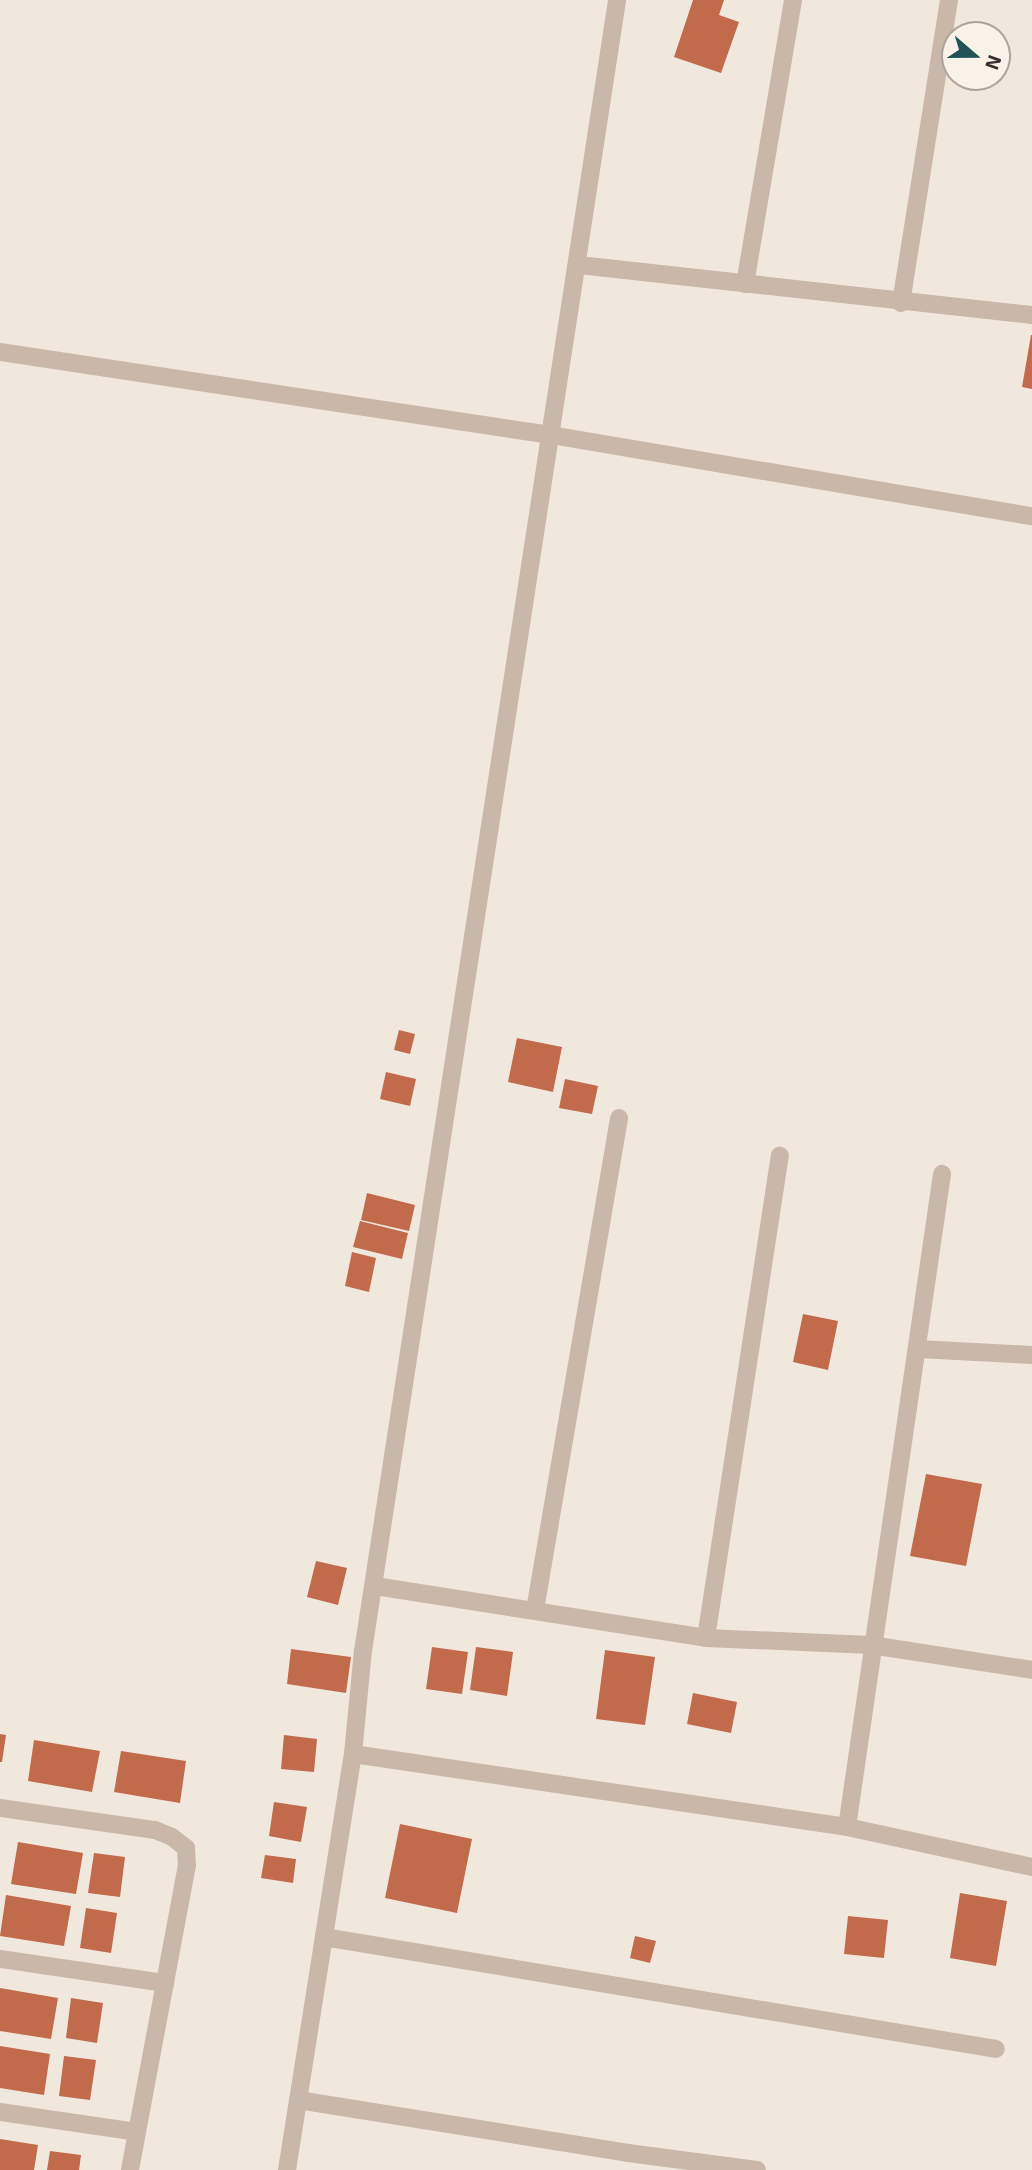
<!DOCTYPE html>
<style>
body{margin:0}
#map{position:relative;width:1032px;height:2170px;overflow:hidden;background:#f1e8dd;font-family:"Exo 2",sans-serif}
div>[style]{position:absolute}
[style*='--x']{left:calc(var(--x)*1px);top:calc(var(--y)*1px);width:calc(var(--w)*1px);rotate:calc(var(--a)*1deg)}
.building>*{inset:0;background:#c16a4c}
.street>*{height:18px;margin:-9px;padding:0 9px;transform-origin:9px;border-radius:9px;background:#c9b8a9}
span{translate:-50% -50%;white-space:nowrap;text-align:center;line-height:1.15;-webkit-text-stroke:6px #f9f2e9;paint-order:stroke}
.north{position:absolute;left:941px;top:21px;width:70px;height:70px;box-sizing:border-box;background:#f9f2e9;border:2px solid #aba39c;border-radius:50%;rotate:110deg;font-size:19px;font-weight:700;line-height:28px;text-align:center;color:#362d29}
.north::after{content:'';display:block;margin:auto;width:24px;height:32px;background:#205256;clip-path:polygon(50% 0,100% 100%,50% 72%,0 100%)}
</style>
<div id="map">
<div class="building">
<i style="clip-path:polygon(693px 0,724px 0,719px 15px,739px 22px,721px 73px,674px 57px)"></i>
<i style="clip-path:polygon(1031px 335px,1032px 335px,1032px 389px,1022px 387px)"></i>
<i style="clip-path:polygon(399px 1030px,415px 1034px,410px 1054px,394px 1050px)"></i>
<i style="clip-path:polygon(517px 1038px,562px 1047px,553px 1092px,508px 1082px)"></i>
<i style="clip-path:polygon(386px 1072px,416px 1079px,410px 1106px,380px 1099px)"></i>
<i style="clip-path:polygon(565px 1079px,598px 1086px,592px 1114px,559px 1108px)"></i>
<i style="clip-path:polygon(367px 1193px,415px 1205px,409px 1231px,361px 1220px)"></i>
<i style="clip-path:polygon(360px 1221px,408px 1233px,402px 1259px,353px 1247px)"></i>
<i style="clip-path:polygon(352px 1252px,376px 1258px,369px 1292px,345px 1286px)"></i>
<i style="clip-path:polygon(803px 1314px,838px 1321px,828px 1370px,793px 1362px)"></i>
<i style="clip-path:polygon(926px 1474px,982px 1484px,966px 1566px,910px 1556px)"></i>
<i style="clip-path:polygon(316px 1561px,347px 1568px,338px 1605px,307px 1597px)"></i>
<i style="clip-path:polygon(432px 1647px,468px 1652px,462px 1694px,426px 1689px)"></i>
<i style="clip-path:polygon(476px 1647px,513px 1652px,507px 1696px,470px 1690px)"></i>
<i style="clip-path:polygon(291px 1649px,351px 1657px,346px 1693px,287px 1684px)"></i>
<i style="clip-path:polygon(605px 1650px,655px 1657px,645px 1725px,596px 1719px)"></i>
<i style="clip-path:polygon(693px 1693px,737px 1702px,731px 1733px,687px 1724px)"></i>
<i style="clip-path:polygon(0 1734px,6px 1735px,2px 1762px,0 1762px)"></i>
<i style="clip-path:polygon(284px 1735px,317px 1739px,314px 1772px,281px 1769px)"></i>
<i style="clip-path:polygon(34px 1740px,100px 1751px,92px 1792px,28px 1781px)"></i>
<i style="clip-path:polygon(121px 1751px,186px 1761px,180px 1803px,114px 1792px)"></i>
<i style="clip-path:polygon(274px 1802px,307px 1807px,301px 1842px,269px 1836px)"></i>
<i style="clip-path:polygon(400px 1824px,472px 1839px,457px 1913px,385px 1898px)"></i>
<i style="clip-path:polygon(18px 1842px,83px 1853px,76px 1894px,11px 1884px)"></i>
<i style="clip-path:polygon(94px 1853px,125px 1857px,120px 1897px,88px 1893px)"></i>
<i style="clip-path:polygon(265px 1855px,296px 1859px,293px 1883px,261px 1878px)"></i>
<i style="clip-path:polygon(960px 1893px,1007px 1901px,996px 1966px,950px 1958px)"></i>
<i style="clip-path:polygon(6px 1895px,71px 1906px,64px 1946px,0 1936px)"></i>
<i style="clip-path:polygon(86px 1908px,117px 1913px,111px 1953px,80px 1948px)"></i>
<i style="clip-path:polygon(848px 1916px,888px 1920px,884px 1958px,844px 1954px)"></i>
<i style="clip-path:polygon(635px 1936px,656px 1941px,650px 1963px,630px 1958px)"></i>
<i style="clip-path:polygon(0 1988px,58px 1998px,51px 2039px,0 2031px)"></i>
<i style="clip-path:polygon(71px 1998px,103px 2003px,97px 2043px,66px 2038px)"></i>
<i style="clip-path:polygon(0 2046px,50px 2054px,44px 2095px,0 2088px)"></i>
<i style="clip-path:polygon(64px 2056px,96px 2060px,90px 2100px,59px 2096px)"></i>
<i style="clip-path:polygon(0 2139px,38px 2145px,34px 2170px,0 2170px)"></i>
<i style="clip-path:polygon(50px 2151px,81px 2155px,79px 2170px,47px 2170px)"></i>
</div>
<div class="street">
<i style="--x:579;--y:265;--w:456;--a:6.3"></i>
<i style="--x:745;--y:284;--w:288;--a:-80.4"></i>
<i style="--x:901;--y:303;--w:307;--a:-81"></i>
<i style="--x:0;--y:352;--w:557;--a:8.57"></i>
<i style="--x:551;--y:435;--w:488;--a:9.6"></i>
<i style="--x:918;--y:1349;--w:114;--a:3"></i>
<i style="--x:375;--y:1586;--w:335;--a:8.9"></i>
<i style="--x:706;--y:1638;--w:165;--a:2.4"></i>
<i style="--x:871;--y:1645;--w:163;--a:8.8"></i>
<i style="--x:535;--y:1610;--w:499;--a:-80.3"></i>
<i style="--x:706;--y:1638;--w:488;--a:-81.3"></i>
<i style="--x:353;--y:1754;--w:499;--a:8.4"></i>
<i style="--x:847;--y:1827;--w:189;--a:12.2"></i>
<i style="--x:0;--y:1808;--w:157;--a:8.1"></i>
<i style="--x:155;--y:1830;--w:18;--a:22"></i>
<i style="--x:172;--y:1837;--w:18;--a:38"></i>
<i style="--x:186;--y:1848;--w:17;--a:87"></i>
<i style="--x:187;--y:1865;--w:310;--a:100.6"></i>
<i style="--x:847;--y:1827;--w:660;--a:-81.72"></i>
<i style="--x:324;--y:1937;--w:681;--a:9.46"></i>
<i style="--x:0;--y:1959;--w:167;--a:8.3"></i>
<i style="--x:298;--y:2100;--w:334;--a:9.1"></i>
<i style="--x:628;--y:2153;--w:130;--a:7.5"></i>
<i style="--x:0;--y:2112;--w:138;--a:8.3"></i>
<i style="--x:287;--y:2170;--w:421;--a:-81"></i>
<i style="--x:353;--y:1754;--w:103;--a:-84.5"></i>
<i style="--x:363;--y:1651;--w:1670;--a:-81.25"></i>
</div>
<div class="north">N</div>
</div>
